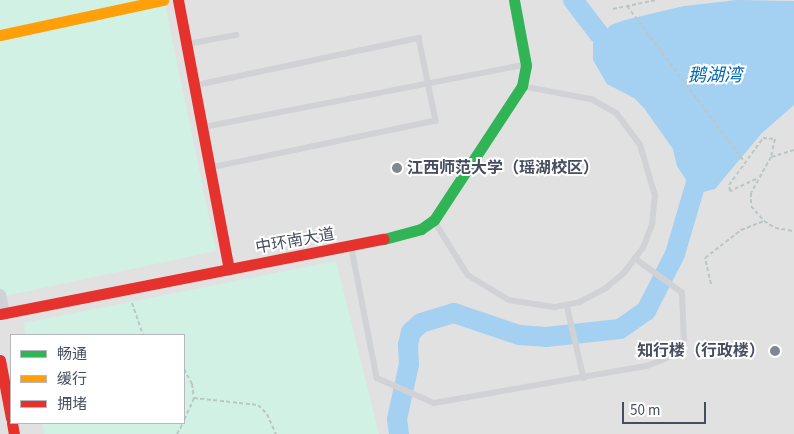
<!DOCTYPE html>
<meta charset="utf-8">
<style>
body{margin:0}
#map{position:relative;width:794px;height:434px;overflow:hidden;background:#f0efef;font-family:"Source Sans 3","Noto Sans SC",sans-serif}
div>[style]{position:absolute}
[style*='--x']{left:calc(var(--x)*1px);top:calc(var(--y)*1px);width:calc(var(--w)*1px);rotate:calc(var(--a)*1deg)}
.education>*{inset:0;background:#e1e1e2}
.green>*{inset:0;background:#d2f1e5}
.water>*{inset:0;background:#a4d0f2}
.river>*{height:20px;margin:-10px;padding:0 10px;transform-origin:10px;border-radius:10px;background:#a4d0f2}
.path>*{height:2px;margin-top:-1px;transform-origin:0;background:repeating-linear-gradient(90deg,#bac7c6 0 4px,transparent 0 6.5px)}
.lane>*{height:5.5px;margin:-2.75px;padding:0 2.75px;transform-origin:2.75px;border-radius:2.75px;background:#d1d2d6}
.street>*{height:11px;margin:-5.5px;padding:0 5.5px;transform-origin:5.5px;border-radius:5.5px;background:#d1d2d6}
.fast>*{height:11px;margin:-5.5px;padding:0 5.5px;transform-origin:5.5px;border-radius:5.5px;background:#30b455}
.slow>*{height:11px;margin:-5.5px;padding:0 5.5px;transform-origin:5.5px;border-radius:5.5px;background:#ff9f0a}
.jam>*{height:11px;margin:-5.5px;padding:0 5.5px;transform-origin:5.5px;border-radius:5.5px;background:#e5322d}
.dots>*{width:14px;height:14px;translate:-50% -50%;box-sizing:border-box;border:2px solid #fff;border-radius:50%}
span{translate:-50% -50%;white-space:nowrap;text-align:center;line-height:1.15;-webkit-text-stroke:4px #fff;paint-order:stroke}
.poi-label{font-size:16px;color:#454d5e;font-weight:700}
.left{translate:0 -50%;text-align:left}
.right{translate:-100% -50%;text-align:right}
.street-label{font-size:16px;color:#454d5e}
.water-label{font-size:18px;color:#0168b5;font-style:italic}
.legend{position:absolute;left:10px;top:334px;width:175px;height:90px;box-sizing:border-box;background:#fff;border:1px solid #b5b8bf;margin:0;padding:6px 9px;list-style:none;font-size:15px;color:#454d5e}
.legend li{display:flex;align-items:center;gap:10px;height:25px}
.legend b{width:25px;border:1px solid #b5b8bf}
.scale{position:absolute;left:622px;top:402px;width:84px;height:22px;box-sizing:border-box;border:2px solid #454d5e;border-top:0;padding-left:6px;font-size:15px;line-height:18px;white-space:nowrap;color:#454d5e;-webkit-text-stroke:4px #fff;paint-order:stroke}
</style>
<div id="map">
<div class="education">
<i style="clip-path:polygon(evenodd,0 0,794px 0,794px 434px,0 434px,0 0,11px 335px,184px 335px,184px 423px,11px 423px,11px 335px)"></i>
</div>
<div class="green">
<i style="clip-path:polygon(0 0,164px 0,216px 251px,0 297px)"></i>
<i style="clip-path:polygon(336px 261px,379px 434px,44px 434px,42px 423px,184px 423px,184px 335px,26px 335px,24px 323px)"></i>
</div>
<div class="water">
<i style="clip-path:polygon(737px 0,794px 1px,794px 105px,761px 134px,715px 189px,703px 192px,690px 186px,677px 166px,673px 149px,644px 108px,634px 98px,607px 84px,593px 60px,593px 43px,611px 25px,625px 20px,684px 6px)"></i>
</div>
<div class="river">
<i style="--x:573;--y:0;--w:43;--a:52.6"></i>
<i style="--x:399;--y:434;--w:15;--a:-98"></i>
<i style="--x:397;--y:419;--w:56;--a:-77.7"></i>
<i style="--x:409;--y:364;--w:19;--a:-93"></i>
<i style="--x:408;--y:345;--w:13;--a:-77"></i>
<i style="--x:411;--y:332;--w:13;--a:-42"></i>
<i style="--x:421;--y:323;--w:34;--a:-17"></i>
<i style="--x:454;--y:313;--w:69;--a:18.7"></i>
<i style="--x:519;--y:335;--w:27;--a:4"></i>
<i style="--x:546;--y:337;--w:74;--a:-6.2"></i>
<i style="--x:620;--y:329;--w:32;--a:-35"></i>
<i style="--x:646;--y:311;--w:64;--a:-63"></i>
<i style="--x:675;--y:254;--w:96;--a:-73.6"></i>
</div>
<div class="path">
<i style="--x:627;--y:6;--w:194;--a:53"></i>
<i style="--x:613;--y:9;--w:44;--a:-11.8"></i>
<i style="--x:794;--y:150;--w:24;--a:163"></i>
<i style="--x:771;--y:157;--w:41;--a:119.1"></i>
<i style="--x:751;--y:193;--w:13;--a:90"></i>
<i style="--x:751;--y:206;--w:20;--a:49"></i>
<i style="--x:764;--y:221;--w:13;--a:32"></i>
<i style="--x:775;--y:228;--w:19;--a:9"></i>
<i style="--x:756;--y:179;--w:29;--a:155"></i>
<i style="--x:730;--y:191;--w:6;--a:-99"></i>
<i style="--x:729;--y:185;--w:58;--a:-54.1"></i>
<i style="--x:763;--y:138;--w:12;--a:5"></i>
<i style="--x:775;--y:139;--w:17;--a:103"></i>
<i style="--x:711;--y:284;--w:27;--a:-103"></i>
<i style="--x:705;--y:258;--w:46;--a:-37.9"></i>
<i style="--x:741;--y:230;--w:25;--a:-21"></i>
<i style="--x:132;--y:303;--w:34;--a:71"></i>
<i style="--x:184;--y:369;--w:17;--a:62"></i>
<i style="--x:192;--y:384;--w:14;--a:82"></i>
<i style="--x:194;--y:398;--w:24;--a:114"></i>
<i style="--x:194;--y:398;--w:64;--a:6.2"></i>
<i style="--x:258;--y:405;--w:13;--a:45"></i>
<i style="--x:267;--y:414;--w:22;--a:66"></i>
<i style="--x:177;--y:434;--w:13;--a:-61"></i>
</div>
<div class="lane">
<i style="--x:188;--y:44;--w:49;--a:-10.6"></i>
<i style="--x:197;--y:85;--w:227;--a:-12"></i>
<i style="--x:419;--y:38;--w:85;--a:78.4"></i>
<i style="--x:436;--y:121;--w:229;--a:168.2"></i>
<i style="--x:204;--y:127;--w:326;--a:-11"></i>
<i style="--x:435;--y:222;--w:62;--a:58.1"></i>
<i style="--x:468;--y:275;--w:48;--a:31.4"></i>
<i style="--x:509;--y:300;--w:47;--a:8.7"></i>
<i style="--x:555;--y:307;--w:25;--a:-11"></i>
<i style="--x:580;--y:302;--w:30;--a:-28"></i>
<i style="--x:606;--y:288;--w:23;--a:-40"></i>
<i style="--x:624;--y:273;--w:31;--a:-53"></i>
<i style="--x:643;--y:248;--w:26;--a:-69"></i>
<i style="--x:652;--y:224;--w:28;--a:-84"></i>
<i style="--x:655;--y:196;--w:53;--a:-106.4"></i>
<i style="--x:640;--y:145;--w:39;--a:-127"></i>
<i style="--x:617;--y:114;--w:28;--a:-150"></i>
<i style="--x:593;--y:100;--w:70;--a:-169.3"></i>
<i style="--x:352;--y:249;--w:131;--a:79"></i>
<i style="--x:377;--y:378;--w:62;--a:23.7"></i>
<i style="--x:434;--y:403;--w:216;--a:-9.9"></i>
<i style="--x:647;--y:366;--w:27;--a:-22"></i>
<i style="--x:672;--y:356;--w:19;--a:-51"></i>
<i style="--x:684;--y:341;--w:48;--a:-92.4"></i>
<i style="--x:682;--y:293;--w:58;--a:-144.1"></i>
<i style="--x:567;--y:305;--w:75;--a:76.9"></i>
</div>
<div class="street">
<i style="--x:0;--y:294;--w:19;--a:78"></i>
</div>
<div class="fast">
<i style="--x:384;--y:239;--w:38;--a:-15"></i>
<i style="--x:421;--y:229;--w:16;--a:-35"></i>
<i style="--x:434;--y:220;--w:160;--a:-56.7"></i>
<i style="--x:522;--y:86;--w:21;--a:-79"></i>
<i style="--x:526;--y:65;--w:66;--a:-100.5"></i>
</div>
<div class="slow">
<i style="--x:0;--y:35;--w:167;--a:-12.1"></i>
</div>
<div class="jam">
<i style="--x:178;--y:0;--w:274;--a:79.3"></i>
<i style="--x:0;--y:314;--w:391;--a:-11.1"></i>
<i style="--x:0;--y:360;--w:59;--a:79.3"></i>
<i style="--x:12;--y:423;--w:11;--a:80"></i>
</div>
<div class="dots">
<i style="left:397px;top:168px;background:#818691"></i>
<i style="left:775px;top:351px;background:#818691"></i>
</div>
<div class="poi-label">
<span class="left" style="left:407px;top:168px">江西师范大学（瑶湖校区）</span>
<span class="right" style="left:765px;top:351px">知行楼（行政楼）</span>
</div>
<div class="street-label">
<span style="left:295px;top:241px;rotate:-10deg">中环南大道</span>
</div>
<div class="water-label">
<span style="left:715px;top:76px">鹅湖湾</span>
</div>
<ul class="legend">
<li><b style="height:6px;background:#30b455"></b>畅通</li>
<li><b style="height:6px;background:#ff9f0a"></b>缓行</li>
<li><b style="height:6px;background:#e5322d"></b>拥堵</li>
</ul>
<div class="scale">50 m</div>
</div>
